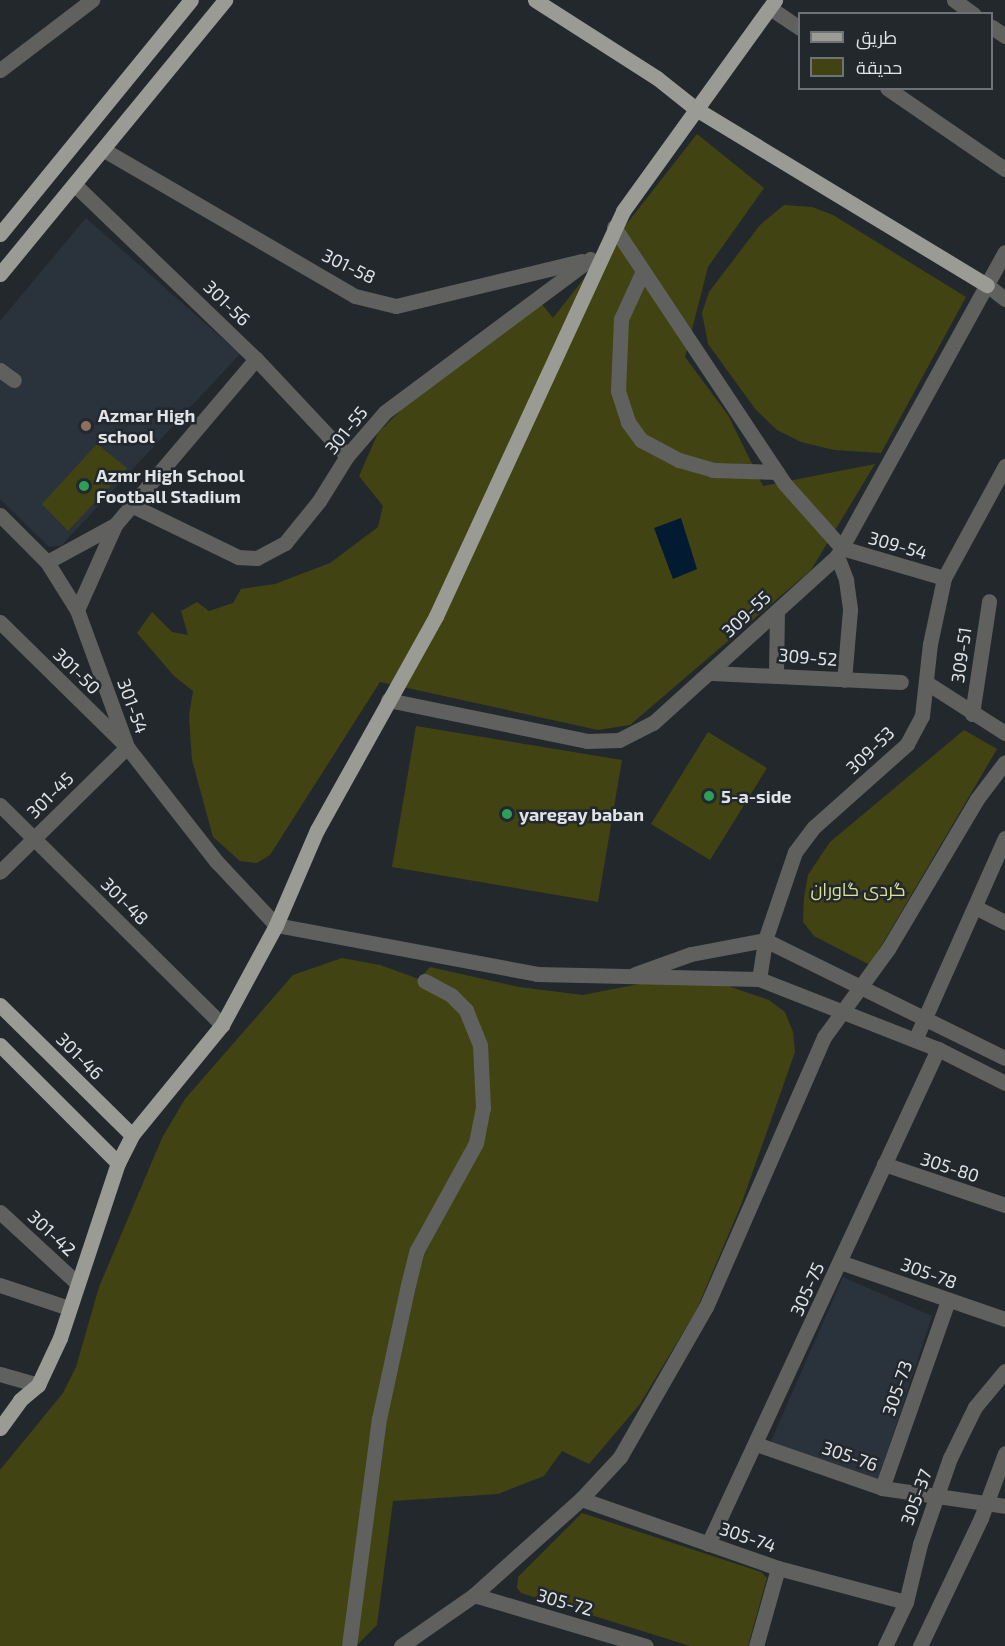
<!DOCTYPE html>
<meta charset="utf-8">
<style>
body{margin:0}
#map{position:relative;width:1005px;height:1646px;overflow:hidden;background:#23282d;font-family:"Exo 2",Cairo,sans-serif}
div>[style]{position:absolute}
[style*='--x']{left:calc(var(--x)*1px);top:calc(var(--y)*1px);width:calc(var(--w)*1px);rotate:calc(var(--a)*1deg)}
.built>*{inset:0;background:#2a333c}
.green>*{inset:0;background:#414412}
.water>*{inset:0;background:#021a32}
.minor>*{height:15px;margin:-7.5px;padding:0 7.5px;transform-origin:7.5px;border-radius:7.5px;background:#60615e}
.major>*{height:15px;margin:-7.5px;padding:0 7.5px;transform-origin:7.5px;border-radius:7.5px;background:#999b94}
.dots>*{width:16px;height:16px;translate:-50% -50%;box-sizing:border-box;border:3px solid #23282d;border-radius:50%}
span{translate:-50% -50%;white-space:nowrap;text-align:center;line-height:1.15;-webkit-text-stroke:5px #23282d;paint-order:stroke}
.street-label{font-size:18px;color:#e0e3e7}
.poi-label{font-size:18px;color:#e0e3e7;font-weight:700}
.left{translate:0 -50%;text-align:left}
.park-label{font-size:18px;color:#dbe092}
.legend{position:absolute;left:798px;top:12px;width:195px;height:78px;box-sizing:border-box;background:#23282d;border:2px solid #6f7377;margin:0;padding:8px 10px;list-style:none;font-size:18px;color:#e0e3e7}
.legend li{display:flex;align-items:center;gap:12px;height:30px}
.legend b{width:30px;border:2px solid #6f7377}
</style>
<div id="map">
<div class="built">
<i style="clip-path:polygon(86px 218px,240px 354px,61px 546px,49px 547px,0 499px,0 321px)"></i>
<i style="clip-path:polygon(843px 1277px,932px 1316px,877px 1483px,771px 1441px)"></i>
</div>
<div class="green">
<i style="clip-path:polygon(697px 134px,764px 188px,708px 267px,685px 357px,728px 415px,763px 486px,875px 464px,811px 570px,630px 725px,598px 730px,380px 682px,270px 855px,257px 863px,240px 861px,213px 837px,192px 760px,189px 716px,193px 691px,174px 676px,137px 633px,152px 612px,172px 632px,188px 635px,181px 611px,197px 602px,209px 611px,233px 603px,241px 589px,275px 584px,330px 563px,378px 527px,383px 506px,359px 476px,378px 433px,413px 398px,541px 303px,553px 318px)"></i>
<i style="clip-path:polygon(784px 205px,812px 207px,833px 215px,966px 297px,881px 453px,834px 450px,801px 442px,777px 430px,756px 410px,708px 344px,702px 313px,709px 292px,760px 225px)"></i>
<i style="clip-path:polygon(97px 444px,127px 468px,68px 531px,42px 504px)"></i>
<i style="clip-path:polygon(416px 726px,622px 760px,598px 902px,392px 867px)"></i>
<i style="clip-path:polygon(964px 730px,997px 749px,870px 965px,814px 936px,803px 922px,804px 897px,808px 875px,830px 842px)"></i>
<i style="clip-path:polygon(708px 732px,767px 768px,710px 860px,651px 824px)"></i>
<i style="clip-path:polygon(342px 958px,380px 965px,419px 979px,430px 967px,519px 987px,583px 995px,649px 982px,710px 980px,769px 1000px,785px 1012px,793px 1032px,795px 1052px,741px 1205px,696px 1311px,640px 1404px,589px 1464px,562px 1451px,544px 1476px,498px 1494px,393px 1501px,377px 1625px,356px 1646px,0 1646px,0 1470px,63px 1393px,76px 1367px,99px 1287px,162px 1138px,185px 1099px,293px 975px)"></i>
<i style="clip-path:polygon(582px 1513px,761px 1572px,767px 1578px,748px 1646px,690px 1646px,521px 1593px,517px 1588px,518px 1577px)"></i>
</div>
<div class="water">
<i style="clip-path:polygon(681px 518px,697px 569px,673px 579px,654px 528px)"></i>
</div>
<div class="minor">
<i style="--x:954;--y:0;--w:24;--a:36"></i>
<i style="--x:770;--y:8;--w:36;--a:34"></i>
<i style="--x:992;--y:27;--w:16;--a:35"></i>
<i style="--x:0;--y:70;--w:116;--a:-37.3"></i>
<i style="--x:887;--y:88;--w:143;--a:34.5"></i>
<i style="--x:104;--y:150;--w:290;--a:30.2"></i>
<i style="--x:355;--y:296;--w:42;--a:13.7"></i>
<i style="--x:396;--y:306;--w:191;--a:-13.6"></i>
<i style="--x:74;--y:184;--w:252;--a:43.9"></i>
<i style="--x:256;--y:359;--w:133;--a:46.8"></i>
<i style="--x:614;--y:227;--w:307;--a:56.4"></i>
<i style="--x:784;--y:483;--w:87;--a:48.3"></i>
<i style="--x:842;--y:548;--w:106;--a:16.4"></i>
<i style="--x:643;--y:271;--w:53;--a:114.6"></i>
<i style="--x:621;--y:319;--w:72;--a:92.4"></i>
<i style="--x:618;--y:391;--w:33;--a:72"></i>
<i style="--x:628;--y:422;--w:22;--a:54"></i>
<i style="--x:641;--y:440;--w:43;--a:27.8"></i>
<i style="--x:679;--y:460;--w:35;--a:16"></i>
<i style="--x:713;--y:470;--w:64;--a:1.8"></i>
<i style="--x:987;--y:285;--w:23;--a:38"></i>
<i style="--x:0;--y:370;--w:17;--a:36"></i>
<i style="--x:133;--y:506;--w:117;--a:25.9"></i>
<i style="--x:238;--y:557;--w:19;--a:3"></i>
<i style="--x:257;--y:558;--w:32;--a:-28"></i>
<i style="--x:285;--y:543;--w:54;--a:-51"></i>
<i style="--x:319;--y:501;--w:53;--a:-58.1"></i>
<i style="--x:347;--y:456;--w:58;--a:-49.2"></i>
<i style="--x:385;--y:412;--w:256;--a:-36.7"></i>
<i style="--x:0;--y:515;--w:66;--a:45"></i>
<i style="--x:47;--y:562;--w:57;--a:58"></i>
<i style="--x:77;--y:610;--w:146;--a:69.9"></i>
<i style="--x:127;--y:747;--w:146;--a:52"></i>
<i style="--x:217;--y:862;--w:86;--a:46.9"></i>
<i style="--x:276;--y:925;--w:266;--a:10.6"></i>
<i style="--x:537;--y:974;--w:222;--a:1.3"></i>
<i style="--x:759;--y:979;--w:192;--a:21.4"></i>
<i style="--x:938;--y:1049;--w:75;--a:26.9"></i>
<i style="--x:837;--y:556;--w:26;--a:69"></i>
<i style="--x:846;--y:580;--w:30;--a:82"></i>
<i style="--x:850;--y:610;--w:70;--a:94.9"></i>
<i style="--x:47;--y:562;--w:77;--a:-28.6"></i>
<i style="--x:115;--y:525;--w:218;--a:-49.7"></i>
<i style="--x:77;--y:610;--w:93;--a:-65.9"></i>
<i style="--x:0;--y:622;--w:178;--a:44.5"></i>
<i style="--x:127;--y:747;--w:178;--a:135.5"></i>
<i style="--x:712;--y:673;--w:189;--a:2.7"></i>
<i style="--x:776;--y:673;--w:61;--a:-89.1"></i>
<i style="--x:927;--y:683;--w:93;--a:32.7"></i>
<i style="--x:388;--y:700;--w:203;--a:11.6"></i>
<i style="--x:587;--y:741;--w:32;--a:-2"></i>
<i style="--x:619;--y:740;--w:38;--a:-27"></i>
<i style="--x:653;--y:723;--w:248;--a:-42.2"></i>
<i style="--x:837;--y:556;--w:347;--a:-61.1"></i>
<i style="--x:972;--y:714;--w:114;--a:-81.4"></i>
<i style="--x:0;--y:805;--w:313;--a:44.7"></i>
<i style="--x:975;--y:907;--w:34;--a:27"></i>
<i style="--x:635;--y:974;--w:59;--a:-19.7"></i>
<i style="--x:691;--y:954;--w:75;--a:-10.7"></i>
<i style="--x:765;--y:940;--w:267;--a:26.2"></i>
<i style="--x:759;--y:979;--w:39;--a:-81"></i>
<i style="--x:765;--y:940;--w:93;--a:-71.2"></i>
<i style="--x:795;--y:852;--w:31;--a:-53"></i>
<i style="--x:814;--y:827;--w:125;--a:-41.7"></i>
<i style="--x:907;--y:744;--w:32;--a:-62"></i>
<i style="--x:922;--y:716;--w:72;--a:-83.7"></i>
<i style="--x:930;--y:644;--w:67;--a:-78"></i>
<i style="--x:944;--y:578;--w:128;--a:-61.4"></i>
<i style="--x:915;--y:1040;--w:221;--a:-66"></i>
<i style="--x:884;--y:1164;--w:128;--a:18.7"></i>
<i style="--x:0;--y:1212;--w:105;--a:42.7"></i>
<i style="--x:840;--y:1262;--w:175;--a:19.1"></i>
<i style="--x:0;--y:1285;--w:73;--a:18.4"></i>
<i style="--x:0;--y:1374;--w:40;--a:16"></i>
<i style="--x:756;--y:1444;--w:133;--a:19.2"></i>
<i style="--x:882;--y:1488;--w:124;--a:8.3"></i>
<i style="--x:882;--y:1488;--w:198;--a:-70.6"></i>
<i style="--x:581;--y:1499;--w:209;--a:19.3"></i>
<i style="--x:778;--y:1568;--w:132;--a:14.9"></i>
<i style="--x:708;--y:1544;--w:546;--a:-65.08"></i>
<i style="--x:474;--y:1595;--w:179;--a:16.5"></i>
<i style="--x:349;--y:1646;--w:229;--a:-82.5"></i>
<i style="--x:379;--y:1419;--w:137;--a:-77.8"></i>
<i style="--x:408;--y:1285;--w:36;--a:-76"></i>
<i style="--x:417;--y:1250;--w:122;--a:-61.1"></i>
<i style="--x:476;--y:1143;--w:36;--a:-79"></i>
<i style="--x:483;--y:1108;--w:63;--a:-92.7"></i>
<i style="--x:480;--y:1045;--w:38;--a:-112"></i>
<i style="--x:466;--y:1010;--w:21;--a:-135"></i>
<i style="--x:451;--y:995;--w:30;--a:-152"></i>
<i style="--x:401;--y:1646;--w:89;--a:-34.9"></i>
<i style="--x:474;--y:1595;--w:144;--a:-41.9"></i>
<i style="--x:581;--y:1499;--w:57;--a:-47.1"></i>
<i style="--x:620;--y:1457;--w:173;--a:-60.2"></i>
<i style="--x:706;--y:1307;--w:295;--a:-66.4"></i>
<i style="--x:824;--y:1037;--w:109;--a:-54"></i>
<i style="--x:888;--y:949;--w:174;--a:-59.3"></i>
<i style="--x:977;--y:799;--w:46;--a:-52.9"></i>
<i style="--x:756;--y:1646;--w:81;--a:-74.2"></i>
<i style="--x:885;--y:1646;--w:49;--a:-64.5"></i>
<i style="--x:906;--y:1602;--w:60;--a:-76.4"></i>
<i style="--x:920;--y:1544;--w:91;--a:-70.8"></i>
<i style="--x:950;--y:1458;--w:57;--a:-63.9"></i>
<i style="--x:975;--y:1407;--w:47;--a:-50.2"></i>
<i style="--x:920;--y:1646;--w:142;--a:-64.5"></i>
<i style="--x:981;--y:1518;--w:69;--a:-69.7"></i>
</div>
<div class="major">
<i style="--x:535;--y:0;--w:145;--a:32.6"></i>
<i style="--x:657;--y:78;--w:50;--a:38.5"></i>
<i style="--x:696;--y:109;--w:340;--a:31.2"></i>
<i style="--x:0;--y:234;--w:302;--a:-50.8"></i>
<i style="--x:0;--y:274;--w:355;--a:-50.6"></i>
<i style="--x:0;--y:1005;--w:185;--a:44.6"></i>
<i style="--x:0;--y:1045;--w:167;--a:45"></i>
<i style="--x:0;--y:1428;--w:34;--a:-54"></i>
<i style="--x:20;--y:1400;--w:23;--a:-40"></i>
<i style="--x:38;--y:1385;--w:52;--a:-64.9"></i>
<i style="--x:60;--y:1338;--w:184;--a:-71.7"></i>
<i style="--x:118;--y:1163;--w:31;--a:-63"></i>
<i style="--x:132;--y:1135;--w:142;--a:-50.7"></i>
<i style="--x:222;--y:1025;--w:114;--a:-61.6"></i>
<i style="--x:276;--y:925;--w:103;--a:-66.7"></i>
<i style="--x:317;--y:830;--w:245;--a:-60.9"></i>
<i style="--x:436;--y:616;--w:446;--a:-65.2"></i>
<i style="--x:623;--y:211;--w:260;--a:-54.2"></i>
</div>
<div class="dots">
<i style="left:86px;top:426px;background:#8d6e63"></i>
<i style="left:84px;top:486px;background:#2e9e5b"></i>
<i style="left:709px;top:796px;background:#2e9e5b"></i>
<i style="left:507px;top:814px;background:#2e9e5b"></i>
</div>
<div class="street-label">
<span style="left:349px;top:266px;rotate:26deg">301-58</span>
<span style="left:227px;top:303px;rotate:44deg">301-56</span>
<span style="left:346px;top:430px;rotate:-51deg">301-55</span>
<span style="left:898px;top:545px;rotate:16deg">309-54</span>
<span style="left:746px;top:614px;rotate:-43deg">309-55</span>
<span style="left:961px;top:655px;rotate:-82deg">309-51</span>
<span style="left:808px;top:657px;rotate:5deg">309-52</span>
<span style="left:77px;top:671px;rotate:44deg">301-50</span>
<span style="left:133px;top:706px;rotate:70deg">301-54</span>
<span style="left:870px;top:750px;rotate:-44deg">309-53</span>
<span style="left:50px;top:795px;rotate:-45deg">301-45</span>
<span style="left:125px;top:901px;rotate:45deg">301-48</span>
<span style="left:80px;top:1056px;rotate:45deg">301-46</span>
<span style="left:950px;top:1167px;rotate:18deg">305-80</span>
<span style="left:52px;top:1233px;rotate:43deg">301-42</span>
<span style="left:929px;top:1273px;rotate:20deg">305-78</span>
<span style="left:807px;top:1289px;rotate:-66deg">305-75</span>
<span style="left:897px;top:1388px;rotate:-71deg">305-73</span>
<span style="left:850px;top:1456px;rotate:19deg">305-76</span>
<span style="left:916px;top:1497px;rotate:-70deg">305-37</span>
<span style="left:748px;top:1537px;rotate:19deg">305-74</span>
<span style="left:565px;top:1602px;rotate:16deg">305-72</span>
</div>
<div class="poi-label">
<span class="left" style="left:98px;top:426px">Azmar High<br>school</span>
<span class="left" style="left:96px;top:486px">Azmr High School<br>Football Stadium</span>
<span class="left" style="left:721px;top:796px">5-a-side</span>
<span class="left" style="left:519px;top:814px">yaregay baban</span>
</div>
<div class="park-label">
<span style="left:858px;top:889px">گردی گاوران</span>
</div>
<ul class="legend">
<li><b style="height:8px;background:#999b94"></b>طريق</li>
<li><b style="height:16px;background:#414412"></b>حديقة</li>
</ul>
</div>
